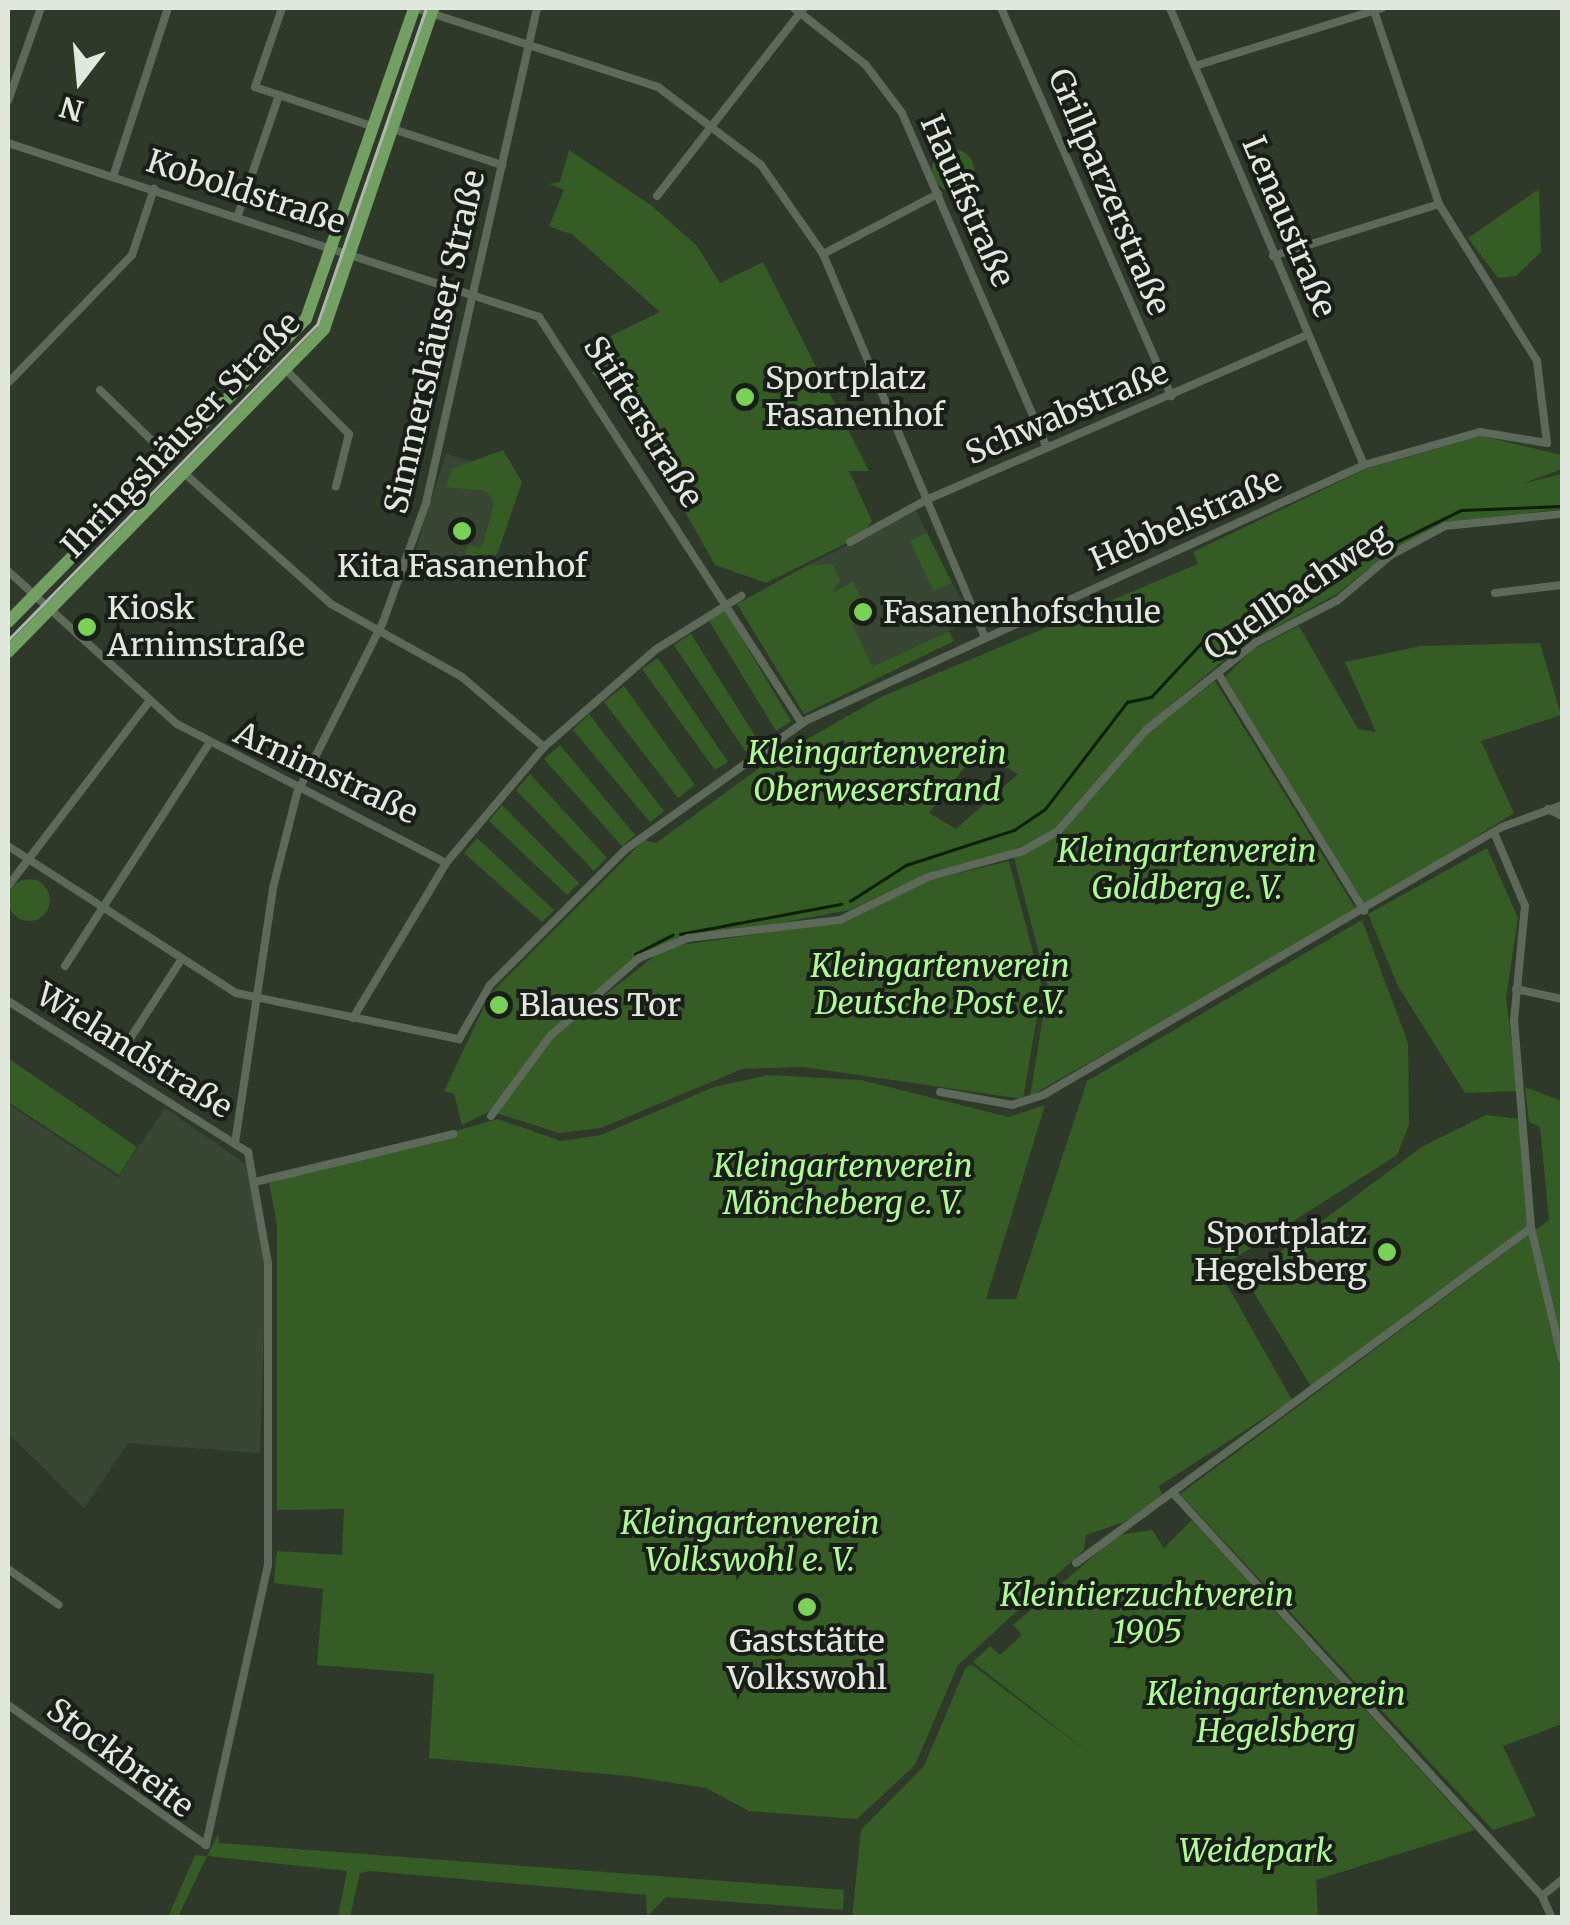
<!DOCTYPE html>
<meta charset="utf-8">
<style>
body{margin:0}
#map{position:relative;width:1570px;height:1925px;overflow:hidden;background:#2e392a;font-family:Merriweather,serif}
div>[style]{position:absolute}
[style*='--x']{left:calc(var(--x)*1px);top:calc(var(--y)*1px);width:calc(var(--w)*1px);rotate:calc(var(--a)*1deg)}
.built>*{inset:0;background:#384733}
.green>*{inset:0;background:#355c25}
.round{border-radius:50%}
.stream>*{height:2.5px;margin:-1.25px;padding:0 1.25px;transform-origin:1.25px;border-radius:1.25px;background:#0d1f06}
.minor>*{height:8px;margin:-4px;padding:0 4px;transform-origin:4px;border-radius:4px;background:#5d6959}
.primary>*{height:12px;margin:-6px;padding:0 6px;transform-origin:6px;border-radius:6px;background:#72a062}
.tram>*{height:2.5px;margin:-1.25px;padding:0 1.25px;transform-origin:1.25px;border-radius:1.25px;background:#afb7ab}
.dots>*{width:28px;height:28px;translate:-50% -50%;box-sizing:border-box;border:5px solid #191e18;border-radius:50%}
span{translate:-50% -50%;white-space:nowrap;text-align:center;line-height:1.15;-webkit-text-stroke:8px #191e18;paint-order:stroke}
.street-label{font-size:32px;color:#e1e8de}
.poi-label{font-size:32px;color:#e1e8de}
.left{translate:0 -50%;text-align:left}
.right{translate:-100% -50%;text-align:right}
.park-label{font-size:32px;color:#adfb91;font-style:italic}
.frame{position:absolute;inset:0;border:10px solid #e1e8de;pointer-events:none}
.north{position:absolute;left:30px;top:30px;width:100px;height:100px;-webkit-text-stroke:8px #191e18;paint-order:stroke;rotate:196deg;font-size:28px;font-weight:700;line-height:40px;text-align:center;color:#e1e8de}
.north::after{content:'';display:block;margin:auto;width:35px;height:45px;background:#e1e8de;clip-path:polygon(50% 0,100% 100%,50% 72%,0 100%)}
</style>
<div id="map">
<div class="built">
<i style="clip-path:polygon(503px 450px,510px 507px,485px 569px,415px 552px,446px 454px,481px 464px)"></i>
<i style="clip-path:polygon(916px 511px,971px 620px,868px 669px,818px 570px,806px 566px)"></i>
<i style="clip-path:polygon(8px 1104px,118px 1177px,165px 1108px,247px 1165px,266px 1265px,260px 1453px,128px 1443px,84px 1508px,8px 1433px)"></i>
</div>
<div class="green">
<i class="round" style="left:932px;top:149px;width:42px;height:42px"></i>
<i style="clip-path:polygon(569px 150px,652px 206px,697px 246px,720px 283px,763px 262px,869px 471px,849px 471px,872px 521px,861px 536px,766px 583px,715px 565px,618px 393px,591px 373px,608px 362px,596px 343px,660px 312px,573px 235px,549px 226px,564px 190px,549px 184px,560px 182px)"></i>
<i style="clip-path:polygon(1539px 189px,1541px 252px,1516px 276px,1498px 278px,1468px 238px)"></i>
<i style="clip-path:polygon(evenodd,1481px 436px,1562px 455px,1562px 469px,1521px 484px,1562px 474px,1562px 509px,1442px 523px,1384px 556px,1337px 594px,1241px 646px,1143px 728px,1055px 830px,1016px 852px,937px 870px,850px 910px,656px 946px,548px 1033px,492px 1110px,462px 1125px,454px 1094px,444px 1091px,490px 994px,644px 840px,656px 843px,769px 761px,881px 697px,1198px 564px,1193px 552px,1366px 469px,1481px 436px,977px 751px,1018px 774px,956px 829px,929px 813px,977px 751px)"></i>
<i style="clip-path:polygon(503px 450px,522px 482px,498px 552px,485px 569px,463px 563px,468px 545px,482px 548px,494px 503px,486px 491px,446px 487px,452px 469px)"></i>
<i style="clip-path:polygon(927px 533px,952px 583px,934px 591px,910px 541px)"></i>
<i style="clip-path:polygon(832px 564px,840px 580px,831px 594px,853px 582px,870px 615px,853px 625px,872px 667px,949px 631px,954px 641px,804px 714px,737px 604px,806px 566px)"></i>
<i style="clip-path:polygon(725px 610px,791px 721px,776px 731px,709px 621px)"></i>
<i style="clip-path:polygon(1299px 626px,1358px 729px,1376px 732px,1345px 662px,1421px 646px,1540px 643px,1561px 715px,1481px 741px,1514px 813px,1366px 906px,1225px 677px,1252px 650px)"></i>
<i style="clip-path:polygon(691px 634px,759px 742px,745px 751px,674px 645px)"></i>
<i style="clip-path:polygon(658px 658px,728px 762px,715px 770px,642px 669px)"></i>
<i style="clip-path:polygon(1215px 681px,1357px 911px,1030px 1096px,1048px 987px,1014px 858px,1059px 833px,1148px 733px)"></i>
<i style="clip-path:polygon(624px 686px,695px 785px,678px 798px,604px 702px)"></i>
<i style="clip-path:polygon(589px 714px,664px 811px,650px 822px,573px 730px)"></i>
<i style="clip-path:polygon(560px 745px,635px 835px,622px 846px,544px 759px)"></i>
<i style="clip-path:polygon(530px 774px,607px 858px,594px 871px,516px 790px)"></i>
<i style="clip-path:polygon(502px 805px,579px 883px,567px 895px,489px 821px)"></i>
<i style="clip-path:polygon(477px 838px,554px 910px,542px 922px,464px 853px)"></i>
<i style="clip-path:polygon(1487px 848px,1518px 918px,1506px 998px,1518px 1091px,1465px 1093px,1398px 986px,1368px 914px)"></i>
<i style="clip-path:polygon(1009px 861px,1042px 987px,1023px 1099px,803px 1067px,742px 1069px,601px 1128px,559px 1133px,496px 1113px,554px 1035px,666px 947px,844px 922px,931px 880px)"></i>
<i class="round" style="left:8px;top:879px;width:42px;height:42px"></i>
<i style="clip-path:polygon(1362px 920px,1408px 1043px,1409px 1125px,1397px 1155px,1218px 1269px,1292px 1400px,1159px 1486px,1162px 1495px,1124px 1522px,1086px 1535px,1084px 1550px,958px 1665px,915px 1765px,857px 1819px,749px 1811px,706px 1788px,628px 1776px,429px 1758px,434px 1674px,317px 1665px,323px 1589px,274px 1583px,277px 1551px,342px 1555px,344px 1509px,277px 1510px,277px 1225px,269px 1183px,498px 1119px,561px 1141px,601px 1135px,714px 1087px,768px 1075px,861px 1080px,1009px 1117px,1045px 1105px,986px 1299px,1016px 1299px,1087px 1081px)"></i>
<i style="clip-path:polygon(8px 1058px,137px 1147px,119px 1175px,8px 1102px)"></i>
<i style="clip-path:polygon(1525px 1087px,1562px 1101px,1562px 1724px,1503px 1746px,1536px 1816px,1493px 1830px,1180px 1494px,1549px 1220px,1540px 1127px,1529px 1122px)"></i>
<i style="clip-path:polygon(1486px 1115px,1521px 1119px,1529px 1227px,1312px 1388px,1245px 1278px,1423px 1146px)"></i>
<i style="clip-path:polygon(1192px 1520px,1475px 1830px,1316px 1880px,1318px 1917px,852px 1918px,861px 1830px,924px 1766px,965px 1669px,971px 1664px,1089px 1753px,973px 1662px,990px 1646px,1000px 1655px,1022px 1635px,1013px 1625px,1118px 1535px,1152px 1530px,1164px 1548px)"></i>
<i style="clip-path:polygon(218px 1834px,219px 1843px,844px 1890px,843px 1910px,666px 1897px,647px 1917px,646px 1895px,370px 1871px,360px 1873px,350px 1917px,338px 1917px,347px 1871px,207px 1856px,178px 1917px,168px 1917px,195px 1855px,207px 1856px)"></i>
</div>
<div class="stream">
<i style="--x:850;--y:901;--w:67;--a:-32.7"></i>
<i style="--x:906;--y:865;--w:114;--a:-18"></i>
<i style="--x:1014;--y:830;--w:37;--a:-34"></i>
<i style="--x:1045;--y:809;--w:135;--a:-52.5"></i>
<i style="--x:1127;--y:702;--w:25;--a:-12"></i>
<i style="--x:1151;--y:697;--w:78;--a:-47.1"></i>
<i style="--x:1204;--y:640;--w:64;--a:-29"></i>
<i style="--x:1260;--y:609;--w:224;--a:-26.2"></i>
<i style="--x:1461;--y:510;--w:101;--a:-2.3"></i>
<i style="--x:680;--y:934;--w:164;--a:-10.6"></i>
<i style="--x:635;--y:954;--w:42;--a:-27.2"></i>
</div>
<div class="minor">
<i style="--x:415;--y:8;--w:256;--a:18"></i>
<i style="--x:658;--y:87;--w:129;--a:37.1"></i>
<i style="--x:761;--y:165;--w:108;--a:55.1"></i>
<i style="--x:823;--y:254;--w:415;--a:67.1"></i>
<i style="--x:794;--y:8;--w:90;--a:38.3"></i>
<i style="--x:865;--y:64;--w:61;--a:52.9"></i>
<i style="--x:902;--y:113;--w:365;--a:66.6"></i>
<i style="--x:1001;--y:8;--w:424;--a:66.3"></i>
<i style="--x:1170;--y:8;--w:496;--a:67"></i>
<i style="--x:1195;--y:66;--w:196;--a:-17.2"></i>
<i style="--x:279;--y:95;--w:100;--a:18.6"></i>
<i style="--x:8;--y:101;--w:99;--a:-70.5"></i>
<i style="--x:396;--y:130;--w:112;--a:18.3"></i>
<i style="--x:8;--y:143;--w:559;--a:18.14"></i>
<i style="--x:539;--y:317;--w:484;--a:57.1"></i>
<i style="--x:113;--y:177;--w:178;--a:-72"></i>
<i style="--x:657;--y:196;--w:239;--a:-52"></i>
<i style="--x:238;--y:215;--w:127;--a:-71.1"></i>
<i style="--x:279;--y:95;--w:25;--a:-162"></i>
<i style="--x:255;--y:87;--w:83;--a:-71.1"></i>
<i style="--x:823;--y:254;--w:130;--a:-27.6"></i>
<i style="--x:1273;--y:256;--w:174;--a:-17.4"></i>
<i style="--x:286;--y:370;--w:90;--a:45.5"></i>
<i style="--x:349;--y:434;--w:54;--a:104"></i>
<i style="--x:8;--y:383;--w:178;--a:-45.9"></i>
<i style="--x:132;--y:255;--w:70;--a:-71.6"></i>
<i style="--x:100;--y:390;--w:99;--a:44.2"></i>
<i style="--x:184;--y:473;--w:197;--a:41.7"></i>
<i style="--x:331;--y:604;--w:150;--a:29.1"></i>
<i style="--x:462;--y:677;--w:108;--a:40.5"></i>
<i style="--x:850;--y:542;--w:87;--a:-28.9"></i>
<i style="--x:926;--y:500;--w:416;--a:-23.4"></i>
<i style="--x:8;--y:571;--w:228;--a:42.2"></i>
<i style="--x:177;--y:724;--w:303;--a:27.3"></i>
<i style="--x:1495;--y:593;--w:67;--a:-6.8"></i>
<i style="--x:1219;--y:675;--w:277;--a:58.4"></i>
<i style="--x:1548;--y:809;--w:16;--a:27"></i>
<i style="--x:1496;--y:837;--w:75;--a:67.2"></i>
<i style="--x:1525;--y:906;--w:115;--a:95.5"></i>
<i style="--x:1514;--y:1020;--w:209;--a:85.3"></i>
<i style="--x:1531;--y:1228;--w:135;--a:76.7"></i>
<i style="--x:8;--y:846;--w:271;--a:32.8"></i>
<i style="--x:236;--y:993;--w:228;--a:11.7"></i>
<i style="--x:459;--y:1039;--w:62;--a:-60.1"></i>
<i style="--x:490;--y:985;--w:192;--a:-45"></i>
<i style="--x:626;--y:849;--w:222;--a:-35.5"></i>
<i style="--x:807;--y:720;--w:613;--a:-24.6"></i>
<i style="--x:1364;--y:465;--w:121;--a:-15.9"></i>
<i style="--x:1480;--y:432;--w:68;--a:9.3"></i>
<i style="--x:1547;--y:443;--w:83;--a:-97"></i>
<i style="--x:1537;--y:361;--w:185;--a:-122"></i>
<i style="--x:1439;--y:204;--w:207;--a:-108.6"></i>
<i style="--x:8;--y:886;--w:229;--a:-52.6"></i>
<i style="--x:65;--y:966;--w:263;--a:-57.1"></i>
<i style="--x:1516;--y:989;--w:47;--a:12.3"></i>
<i style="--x:8;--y:1001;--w:284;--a:32.2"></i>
<i style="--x:248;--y:1152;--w:113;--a:79.8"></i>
<i style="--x:268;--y:1263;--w:302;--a:90"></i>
<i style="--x:268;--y:1565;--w:287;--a:102.5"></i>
<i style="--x:206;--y:1845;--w:242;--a:-144.7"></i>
<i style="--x:353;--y:1018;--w:181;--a:-59"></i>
<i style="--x:446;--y:863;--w:152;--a:-49.8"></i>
<i style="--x:544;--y:747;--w:147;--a:-41.1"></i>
<i style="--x:655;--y:650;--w:102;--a:-32.1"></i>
<i style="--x:120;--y:1054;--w:112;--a:-57"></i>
<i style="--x:940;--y:1092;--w:73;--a:10.2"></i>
<i style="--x:1012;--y:1105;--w:35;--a:-18"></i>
<i style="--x:1045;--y:1094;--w:529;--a:-30.3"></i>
<i style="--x:1502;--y:827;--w:64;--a:-20.1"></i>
<i style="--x:491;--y:1116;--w:99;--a:-53.6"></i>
<i style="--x:550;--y:1036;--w:118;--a:-41.2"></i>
<i style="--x:639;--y:958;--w:53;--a:-22.2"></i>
<i style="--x:688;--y:938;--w:153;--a:-6.8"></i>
<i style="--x:840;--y:920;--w:98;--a:-26"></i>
<i style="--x:928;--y:877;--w:98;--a:-15.3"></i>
<i style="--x:1023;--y:851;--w:40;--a:-29.7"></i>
<i style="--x:1058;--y:831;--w:134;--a:-48.9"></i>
<i style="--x:1146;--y:730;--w:139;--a:-38.6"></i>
<i style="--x:1255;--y:643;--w:93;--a:-27.4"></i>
<i style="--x:1338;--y:600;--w:70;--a:-40.3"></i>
<i style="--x:1391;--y:555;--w:61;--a:-28.2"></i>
<i style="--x:1445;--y:526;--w:118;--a:-5.9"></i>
<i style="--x:235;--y:1143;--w:258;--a:-81.5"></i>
<i style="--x:273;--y:888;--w:98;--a:-75.8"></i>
<i style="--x:297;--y:793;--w:191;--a:-63.3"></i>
<i style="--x:383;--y:622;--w:127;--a:-70.1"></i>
<i style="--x:426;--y:503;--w:507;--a:-77.36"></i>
<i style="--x:255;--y:1182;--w:204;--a:-13.6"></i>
<i style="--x:1173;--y:1493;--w:546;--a:47.52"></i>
<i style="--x:1542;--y:1896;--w:24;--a:66"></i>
<i style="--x:1076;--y:1563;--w:565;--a:-36.36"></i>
<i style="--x:8;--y:1569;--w:62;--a:35.2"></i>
<i style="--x:1542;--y:1896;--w:26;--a:-39"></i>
</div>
<div class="primary">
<i style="--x:8;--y:622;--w:425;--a:-45.5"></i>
<i style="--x:306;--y:319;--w:329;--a:-70.8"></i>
<i style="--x:8;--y:652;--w:452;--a:-45.6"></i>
<i style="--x:324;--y:329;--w:339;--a:-71.2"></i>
</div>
<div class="tram">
<i style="--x:8;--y:640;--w:441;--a:-45.6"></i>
<i style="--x:317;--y:325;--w:335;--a:-71"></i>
</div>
<div class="dots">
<i style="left:745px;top:397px;background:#79d157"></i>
<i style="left:462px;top:531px;background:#79d157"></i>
<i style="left:863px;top:612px;background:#79d157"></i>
<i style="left:87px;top:627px;background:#79d157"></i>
<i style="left:499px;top:1005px;background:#79d157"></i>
<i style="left:1387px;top:1252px;background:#79d157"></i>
<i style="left:807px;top:1607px;background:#79d157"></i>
</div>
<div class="street-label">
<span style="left:246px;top:192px;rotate:18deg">Koboldstraße</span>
<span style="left:1109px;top:192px;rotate:67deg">Grillparzerstraße</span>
<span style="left:967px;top:201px;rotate:66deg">Hauffstraße</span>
<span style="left:1289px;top:227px;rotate:67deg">Lenaustraße</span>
<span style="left:435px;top:342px;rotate:-77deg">Simmershäuser Straße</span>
<span style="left:1067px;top:413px;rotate:-23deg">Schwabstraße</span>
<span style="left:643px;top:422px;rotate:58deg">Stifterstraße</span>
<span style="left:181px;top:435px;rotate:-46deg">Ihringshäuser Straße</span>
<span style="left:1186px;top:520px;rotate:-24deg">Hebbelstraße</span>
<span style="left:1297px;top:592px;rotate:-34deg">Quellbachweg</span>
<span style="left:326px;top:773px;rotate:25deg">Arnimstraße</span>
<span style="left:134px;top:1051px;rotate:32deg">Wielandstraße</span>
<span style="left:120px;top:1758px;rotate:37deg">Stockbreite</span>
</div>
<div class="poi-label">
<span class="left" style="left:765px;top:397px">Sportplatz<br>Fasanenhof</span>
<span style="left:462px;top:566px">Kita Fasanenhof</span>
<span class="left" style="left:107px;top:627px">Kiosk<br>Arnimstraße</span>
<span class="left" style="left:883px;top:612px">Fasanenhofschule</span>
<span class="left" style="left:519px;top:1005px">Blaues Tor</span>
<span class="right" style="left:1367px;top:1252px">Sportplatz<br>Hegelsberg</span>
<span style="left:807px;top:1660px">Gaststätte<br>Volkswohl</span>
</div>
<div class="park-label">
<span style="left:877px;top:772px">Kleingartenverein<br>Oberweserstrand</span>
<span style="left:1187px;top:870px">Kleingartenverein<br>Goldberg e. V.</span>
<span style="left:940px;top:985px">Kleingartenverein<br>Deutsche Post e.V.</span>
<span style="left:843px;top:1185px">Kleingartenverein<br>Möncheberg e. V.</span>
<span style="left:750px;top:1542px">Kleingartenverein<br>Volkswohl e. V.</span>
<span style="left:1147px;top:1614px">Kleintierzuchtverein<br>1905</span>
<span style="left:1276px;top:1713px">Kleingartenverein<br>Hegelsberg</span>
<span style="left:1256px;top:1851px">Weidepark</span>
</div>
<div class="frame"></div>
<div class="north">N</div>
</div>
